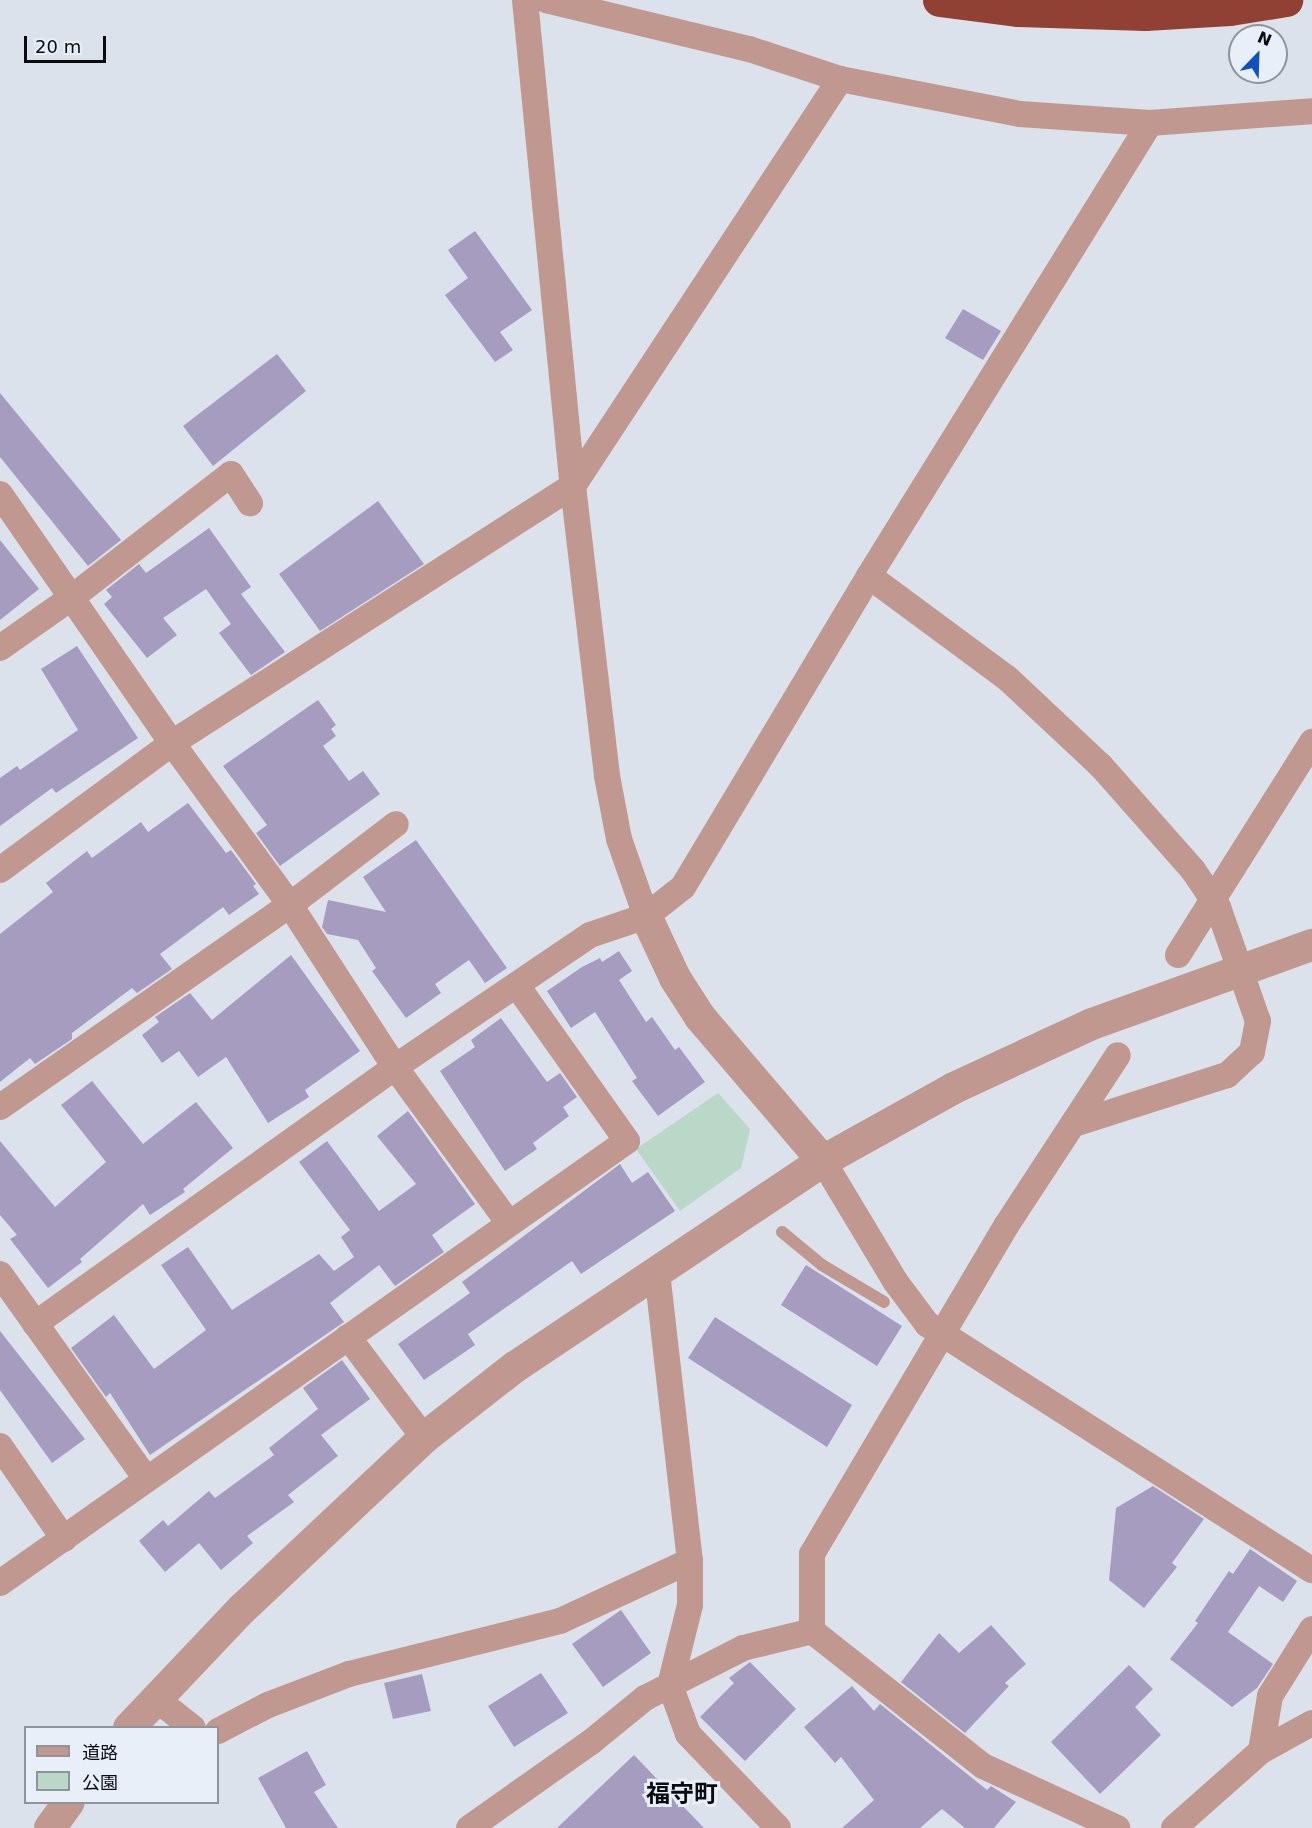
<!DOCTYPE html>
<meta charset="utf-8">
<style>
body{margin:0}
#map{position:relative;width:1312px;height:1828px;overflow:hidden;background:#dce2eb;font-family:"DejaVu Sans","Noto Sans JP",sans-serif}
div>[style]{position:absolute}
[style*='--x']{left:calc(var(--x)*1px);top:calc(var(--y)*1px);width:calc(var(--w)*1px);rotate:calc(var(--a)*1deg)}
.green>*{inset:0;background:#b9d8c7}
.building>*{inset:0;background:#a59cc0}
.service>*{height:12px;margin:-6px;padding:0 6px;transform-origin:6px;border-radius:6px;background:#c19890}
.minor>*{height:26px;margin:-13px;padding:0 13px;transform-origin:13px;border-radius:13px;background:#c19890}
.tertiary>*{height:32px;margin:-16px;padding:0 16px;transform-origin:16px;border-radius:16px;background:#c19890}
.motorway>*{height:33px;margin:-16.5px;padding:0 16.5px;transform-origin:16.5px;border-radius:16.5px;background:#914034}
span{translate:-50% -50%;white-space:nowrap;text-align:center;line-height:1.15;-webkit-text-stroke:6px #e9eff8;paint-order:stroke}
.quarter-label{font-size:24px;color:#090b0e;font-weight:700}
.legend{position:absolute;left:24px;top:1726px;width:195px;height:78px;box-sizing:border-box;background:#e9eff8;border:2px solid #8f949a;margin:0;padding:8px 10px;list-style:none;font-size:18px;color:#090b0e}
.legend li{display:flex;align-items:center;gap:12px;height:30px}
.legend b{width:30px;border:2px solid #8f949a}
.north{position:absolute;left:1228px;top:24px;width:60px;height:60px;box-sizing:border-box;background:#e9eff8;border:2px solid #8f949a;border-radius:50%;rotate:23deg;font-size:16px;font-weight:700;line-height:24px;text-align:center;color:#090b0e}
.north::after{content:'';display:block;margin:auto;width:21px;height:27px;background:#1052bd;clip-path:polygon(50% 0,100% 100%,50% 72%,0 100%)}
.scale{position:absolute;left:24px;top:36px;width:82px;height:27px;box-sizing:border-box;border:3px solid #090b0e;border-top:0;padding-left:8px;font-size:18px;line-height:21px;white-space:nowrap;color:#090b0e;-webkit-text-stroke:4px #e9eff8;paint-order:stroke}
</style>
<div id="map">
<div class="green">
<i style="clip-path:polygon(718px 1093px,750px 1129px,741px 1168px,680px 1211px,636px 1149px)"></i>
</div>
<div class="building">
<i style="clip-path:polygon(475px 231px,532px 310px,500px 332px,513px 350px,495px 362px,445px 295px,468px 278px,448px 250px)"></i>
<i style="clip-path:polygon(963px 309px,1001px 331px,983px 360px,945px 338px)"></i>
<i style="clip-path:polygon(277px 354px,306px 391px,213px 466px,183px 426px)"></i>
<i style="clip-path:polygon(0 393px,121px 540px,88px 566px,0 457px)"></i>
<i style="clip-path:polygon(378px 501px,424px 564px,320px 631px,279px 574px)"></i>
<i style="clip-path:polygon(209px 528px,251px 587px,241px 594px,285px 652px,251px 675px,219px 633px,231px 624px,206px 589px,163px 618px,177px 635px,147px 658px,104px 604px,112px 597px,106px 590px,139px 564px,146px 573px)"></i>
<i style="clip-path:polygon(0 540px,39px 589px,0 620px)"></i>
<i style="clip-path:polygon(77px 646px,138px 738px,56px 793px,52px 788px,0 826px,0 778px,17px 766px,20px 770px,78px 730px,41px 669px)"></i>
<i style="clip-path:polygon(318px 700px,336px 725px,331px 729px,336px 736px,323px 746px,349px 781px,363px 771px,380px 794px,280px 866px,256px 833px,267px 825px,223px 766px)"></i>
<i style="clip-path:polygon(188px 803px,226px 853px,231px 850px,256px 884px,253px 886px,259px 894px,229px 915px,223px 907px,160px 954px,172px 969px,137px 993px,132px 988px,72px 1033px,72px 1039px,35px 1064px,30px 1058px,0 1082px,0 934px,53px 892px,46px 883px,87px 851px,92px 858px,141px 822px,148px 832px)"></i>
<i style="clip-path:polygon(416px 840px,507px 968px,485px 983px,469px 960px,435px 984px,441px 993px,406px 1018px,372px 971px,376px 968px,358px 940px,327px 934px,322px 927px,328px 900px,386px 912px,363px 877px)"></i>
<i style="clip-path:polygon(619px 951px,632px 971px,619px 980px,646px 1022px,652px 1017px,675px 1050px,679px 1047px,705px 1082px,658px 1116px,632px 1081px,637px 1078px,595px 1012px,571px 1028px,547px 991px,582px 967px,600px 958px,602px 962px)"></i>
<i style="clip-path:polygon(291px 955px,360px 1051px,305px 1090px,309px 1097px,268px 1123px,226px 1057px,198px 1077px,179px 1051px,162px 1063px,142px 1035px,159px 1022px,155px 1017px,190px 993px,212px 1020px)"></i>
<i style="clip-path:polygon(501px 1018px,547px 1082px,560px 1073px,577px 1097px,563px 1107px,569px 1116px,533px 1143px,537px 1149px,505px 1171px,440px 1071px,475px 1047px,471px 1040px)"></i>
<i style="clip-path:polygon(92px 1081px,143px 1144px,196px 1102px,233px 1148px,183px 1189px,185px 1192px,150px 1215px,143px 1204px,80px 1259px,82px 1262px,48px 1288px,10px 1239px,17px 1235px,0 1215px,0 1141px,55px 1207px,106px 1162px,61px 1105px)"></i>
<i style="clip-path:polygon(408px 1111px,475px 1204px,432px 1235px,444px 1252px,395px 1286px,379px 1265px,330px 1303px,344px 1322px,150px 1455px,110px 1393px,106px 1397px,71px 1348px,114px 1315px,154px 1369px,206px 1330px,161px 1265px,188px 1247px,232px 1310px,319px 1254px,334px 1271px,354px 1257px,341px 1237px,350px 1230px,299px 1162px,327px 1141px,379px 1211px,416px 1184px,377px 1136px)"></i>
<i style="clip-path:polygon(620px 1164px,632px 1183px,648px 1172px,675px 1211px,581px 1274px,572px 1261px,468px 1334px,475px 1345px,424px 1380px,398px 1344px,470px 1293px,462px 1282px)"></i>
<i style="clip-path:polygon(806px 1265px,902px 1326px,877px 1366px,781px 1305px)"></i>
<i style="clip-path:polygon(715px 1317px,852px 1405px,827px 1447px,688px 1358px)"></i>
<i style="clip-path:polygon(0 1331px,85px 1439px,52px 1463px,0 1390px)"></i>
<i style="clip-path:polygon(342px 1360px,370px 1399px,321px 1435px,338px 1456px,288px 1495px,294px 1502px,247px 1536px,253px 1543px,221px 1570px,199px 1543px,165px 1572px,139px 1541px,163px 1520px,168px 1526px,209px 1491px,215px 1498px,274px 1455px,269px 1448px,318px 1409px,303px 1388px)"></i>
<i style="clip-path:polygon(1153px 1486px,1204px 1519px,1172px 1563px,1177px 1567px,1144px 1608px,1109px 1580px,1116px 1508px)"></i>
<i style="clip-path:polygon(1250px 1549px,1297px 1581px,1283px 1602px,1259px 1586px,1228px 1632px,1273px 1664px,1257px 1688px,1232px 1707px,1170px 1659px,1198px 1623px,1195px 1621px,1229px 1571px,1233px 1574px)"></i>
<i style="clip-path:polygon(621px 1610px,651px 1653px,603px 1687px,572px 1644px)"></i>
<i style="clip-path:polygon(991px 1625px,1026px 1664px,1005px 1683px,1009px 1686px,965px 1733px,901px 1682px,939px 1633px,959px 1653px)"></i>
<i style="clip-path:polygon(750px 1662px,796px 1709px,745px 1761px,700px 1717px,734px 1683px,729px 1678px)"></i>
<i style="clip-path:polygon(1129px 1665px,1153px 1689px,1135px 1707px,1161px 1735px,1100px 1794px,1051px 1742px)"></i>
<i style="clip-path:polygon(541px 1673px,568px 1713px,514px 1747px,488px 1706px)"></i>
<i style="clip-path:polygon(422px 1674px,431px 1711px,393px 1719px,384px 1683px)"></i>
<i style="clip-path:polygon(852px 1686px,874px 1711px,880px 1704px,987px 1790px,991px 1786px,1016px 1802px,994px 1828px,965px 1828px,942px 1809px,920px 1828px,842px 1828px,874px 1800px,841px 1757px,835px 1763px,804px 1727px)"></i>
<i style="clip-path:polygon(307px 1751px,326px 1785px,314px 1792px,338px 1828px,286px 1828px,258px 1778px)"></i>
<i style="clip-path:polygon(634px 1755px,704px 1828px,557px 1828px)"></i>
</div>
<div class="service">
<i style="--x:782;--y:1232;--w:52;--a:39.5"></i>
<i style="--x:822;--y:1265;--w:72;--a:30.8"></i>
</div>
<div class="minor">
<i style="--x:525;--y:0;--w:488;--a:84.4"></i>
<i style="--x:573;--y:486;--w:292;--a:83.3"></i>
<i style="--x:607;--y:776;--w:64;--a:79.2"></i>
<i style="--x:619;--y:839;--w:82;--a:70.7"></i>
<i style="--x:546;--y:0;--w:209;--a:13.6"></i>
<i style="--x:749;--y:49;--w:96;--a:18.2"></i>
<i style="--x:840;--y:79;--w:183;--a:11"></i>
<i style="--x:1020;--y:114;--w:130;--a:4"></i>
<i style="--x:1150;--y:123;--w:162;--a:-4.2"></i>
<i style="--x:0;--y:494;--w:303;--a:55.4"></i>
<i style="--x:172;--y:743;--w:200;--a:53.9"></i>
<i style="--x:290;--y:905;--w:193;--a:57.1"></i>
<i style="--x:395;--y:1067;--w:192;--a:53.9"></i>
<i style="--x:869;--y:576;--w:172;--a:36.5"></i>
<i style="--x:1007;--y:678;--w:129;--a:43.1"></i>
<i style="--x:1101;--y:766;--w:139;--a:48.5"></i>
<i style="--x:1193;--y:870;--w:45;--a:56"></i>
<i style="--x:1218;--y:907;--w:121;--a:70.7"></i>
<i style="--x:1258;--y:1021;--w:32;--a:101"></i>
<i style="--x:1252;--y:1052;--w:34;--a:137"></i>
<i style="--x:1227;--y:1075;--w:161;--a:162.2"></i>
<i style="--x:0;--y:648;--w:87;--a:-35.2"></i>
<i style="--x:71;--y:598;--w:202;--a:-37.8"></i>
<i style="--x:231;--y:474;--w:35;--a:57"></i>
<i style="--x:0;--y:870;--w:214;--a:-36.4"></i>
<i style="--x:172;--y:743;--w:476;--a:-32.7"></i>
<i style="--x:573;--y:486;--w:487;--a:-56.7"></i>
<i style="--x:1178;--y:955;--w:252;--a:-57.8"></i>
<i style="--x:0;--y:1107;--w:353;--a:-34.9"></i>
<i style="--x:290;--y:905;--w:133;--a:-37.4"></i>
<i style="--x:823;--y:1161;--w:140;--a:59"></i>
<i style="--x:895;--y:1281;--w:54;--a:53.3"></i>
<i style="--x:927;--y:1324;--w:457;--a:32.6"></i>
<i style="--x:657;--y:1272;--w:291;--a:83.5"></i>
<i style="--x:690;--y:1561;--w:44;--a:90"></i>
<i style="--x:690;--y:1605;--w:82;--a:104"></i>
<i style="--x:670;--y:1685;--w:52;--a:69.8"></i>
<i style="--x:688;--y:1734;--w:130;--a:46.2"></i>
<i style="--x:0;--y:1274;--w:252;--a:54.5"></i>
<i style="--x:35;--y:1324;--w:442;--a:-35.5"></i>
<i style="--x:395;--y:1067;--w:235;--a:-34.1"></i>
<i style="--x:590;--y:935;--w:59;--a:-18.7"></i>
<i style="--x:646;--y:916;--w:47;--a:-38.1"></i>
<i style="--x:683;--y:887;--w:362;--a:-59.1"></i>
<i style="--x:869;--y:576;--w:533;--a:-58.19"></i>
<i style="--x:348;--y:1337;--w:126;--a:53"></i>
<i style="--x:0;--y:1446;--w:113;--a:55.5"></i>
<i style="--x:0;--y:1583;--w:767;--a:-35.18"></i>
<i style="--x:627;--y:1141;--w:189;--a:-125.3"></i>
<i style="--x:812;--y:1631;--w:77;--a:-90"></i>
<i style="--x:812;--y:1554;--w:381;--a:-59.4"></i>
<i style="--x:1006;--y:1226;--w:204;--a:-56.8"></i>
<i style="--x:155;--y:1698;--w:48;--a:38.3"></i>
<i style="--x:218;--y:1731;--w:56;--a:-27.5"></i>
<i style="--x:268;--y:1705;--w:87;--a:-20.9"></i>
<i style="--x:349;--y:1674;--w:218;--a:-14.1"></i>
<i style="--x:560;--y:1621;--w:143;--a:-24.8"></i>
<i style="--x:1261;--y:1751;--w:56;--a:-80.7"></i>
<i style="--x:1270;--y:1696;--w:79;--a:-57.9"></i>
<i style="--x:469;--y:1828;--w:149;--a:-35.2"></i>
<i style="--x:591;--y:1742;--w:70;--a:-39.2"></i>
<i style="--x:645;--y:1698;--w:110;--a:-27"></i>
<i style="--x:743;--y:1648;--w:71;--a:-13.8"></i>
<i style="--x:812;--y:1631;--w:218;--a:38.3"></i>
<i style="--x:983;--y:1766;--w:148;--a:24.8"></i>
<i style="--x:1174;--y:1828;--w:116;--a:-41.5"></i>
<i style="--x:1261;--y:1751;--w:58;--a:-28.8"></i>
</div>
<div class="tertiary">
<i style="--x:646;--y:916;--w:68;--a:64.9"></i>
<i style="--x:675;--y:978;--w:46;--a:57.3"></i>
<i style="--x:700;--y:1017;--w:189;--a:49.5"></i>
<i style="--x:129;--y:1728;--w:164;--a:-46.5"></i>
<i style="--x:242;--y:1609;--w:250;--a:-43.2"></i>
<i style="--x:424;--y:1438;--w:115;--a:-38"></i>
<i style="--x:515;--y:1367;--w:371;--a:-33.8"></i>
<i style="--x:823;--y:1161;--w:150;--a:-29.1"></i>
<i style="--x:954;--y:1088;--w:152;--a:-24.9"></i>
<i style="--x:1092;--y:1024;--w:234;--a:-19.8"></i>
<i style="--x:50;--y:1828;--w:32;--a:-54"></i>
</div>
<div class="motorway">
<i style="--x:939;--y:0;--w:80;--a:7.2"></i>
<i style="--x:1018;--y:10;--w:127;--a:1.8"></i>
<i style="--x:1145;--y:14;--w:85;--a:-3.4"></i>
<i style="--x:1230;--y:9;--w:57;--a:-9.1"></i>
</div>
<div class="quarter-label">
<span style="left:682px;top:1795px">福守町</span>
</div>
<ul class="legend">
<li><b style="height:8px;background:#c19890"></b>道路</li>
<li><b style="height:16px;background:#b9d8c7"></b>公園</li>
</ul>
<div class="north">N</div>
<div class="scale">20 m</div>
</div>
